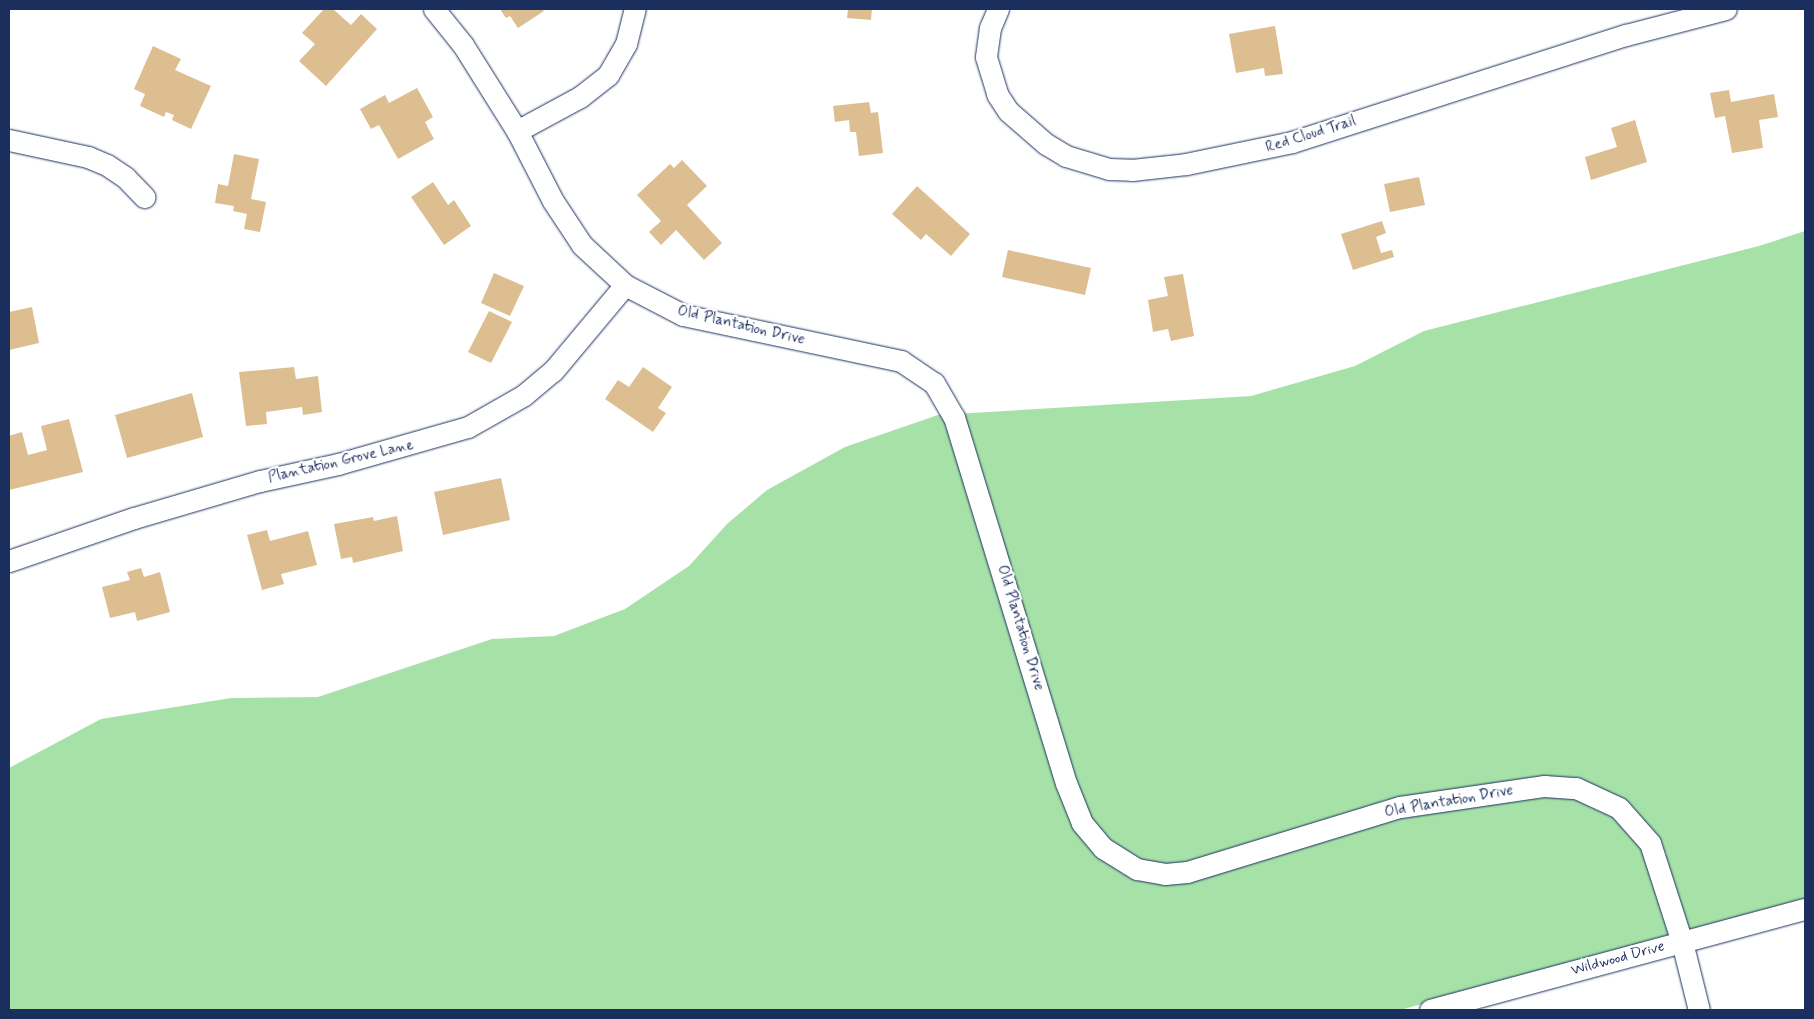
<!DOCTYPE html>
<style>
body{margin:0}
#map{position:relative;width:1814px;height:1019px;overflow:hidden;background:#fff;font-family:Mynerve,sans-serif}
div>[style]{position:absolute}
[style*='--x']{left:calc(var(--x)*1px);top:calc(var(--y)*1px);width:calc(var(--w)*1px);rotate:calc(var(--a)*1deg)}
.green>*{inset:0;background:#a6e2a8}
.building>*{inset:0;background:#ddbe90}
.roads{filter:drop-shadow(0 0 1px #1b2f5e) drop-shadow(0 0 1px #1b2f5e)}
.minor>*{height:21px;margin:-10.5px;padding:0 10.5px;transform-origin:10.5px;border-radius:10.5px;background:#fff}
span{translate:-50% -50%;white-space:nowrap;text-align:center;line-height:1.15;-webkit-text-stroke:4.5px #fff;paint-order:stroke}
.street-label{font-size:15px;color:#1b2f5e}
.frame{position:absolute;inset:0;border:10px solid #1b2f5e;pointer-events:none}
</style>
<div id="map">
<div class="green">
<i style="clip-path:polygon(1805px 231px,1805px 900px,1400px 1010px,9px 1010px,9px 768px,101px 719px,231px 698px,318px 697px,492px 639px,554px 636px,625px 609px,689px 566px,727px 524px,767px 490px,845px 447px,938px 415px,1251px 396px,1355px 366px,1424px 331px,1759px 246px)"></i>
</div>
<div class="building">
<i style="clip-path:polygon(324px 9px,333px 9px,351px 25px,361px 14px,377px 29px,326px 86px,299px 61px,315px 44px,302px 33px)"></i>
<i style="clip-path:polygon(500px 9px,542px 9px,544px 11px,518px 28px,510px 16px,506px 18px)"></i>
<i style="clip-path:polygon(848px 9px,872px 9px,871px 20px,847px 18px)"></i>
<i style="clip-path:polygon(1275px 26px,1283px 74px,1265px 76px,1264px 68px,1236px 73px,1229px 34px)"></i>
<i style="clip-path:polygon(153px 46px,181px 59px,175px 70px,211px 86px,191px 129px,172px 120px,174px 115px,166px 112px,164px 117px,140px 106px,145px 94px,134px 89px)"></i>
<i style="clip-path:polygon(417px 88px,433px 117px,425px 122px,434px 139px,398px 159px,379px 125px,371px 129px,360px 109px,385px 95px,389px 103px)"></i>
<i style="clip-path:polygon(1729px 90px,1731px 102px,1774px 94px,1778px 117px,1759px 120px,1763px 148px,1732px 153px,1725px 116px,1715px 118px,1710px 93px)"></i>
<i style="clip-path:polygon(869px 102px,871px 113px,878px 112px,883px 153px,859px 156px,856px 132px,850px 132px,849px 120px,835px 122px,833px 106px)"></i>
<i style="clip-path:polygon(1635px 120px,1647px 162px,1591px 180px,1585px 157px,1617px 147px,1611px 128px)"></i>
<i style="clip-path:polygon(234px 154px,259px 159px,251px 199px,266px 202px,260px 232px,244px 229px,247px 214px,233px 211px,234px 206px,215px 203px,218px 184px,228px 186px)"></i>
<i style="clip-path:polygon(682px 160px,707px 186px,687px 205px,722px 243px,704px 260px,676px 230px,661px 245px,649px 232px,661px 221px,637px 195px,670px 164px,674px 168px)"></i>
<i style="clip-path:polygon(1419px 177px,1425px 205px,1390px 212px,1384px 184px)"></i>
<i style="clip-path:polygon(433px 182px,448px 205px,454px 200px,471px 226px,444px 245px,411px 197px)"></i>
<i style="clip-path:polygon(917px 186px,970px 234px,951px 256px,926px 234px,921px 240px,892px 214px)"></i>
<i style="clip-path:polygon(1382px 221px,1386px 233px,1376px 237px,1381px 253px,1392px 250px,1394px 257px,1353px 270px,1341px 234px)"></i>
<i style="clip-path:polygon(1008px 250px,1091px 268px,1085px 295px,1002px 277px)"></i>
<i style="clip-path:polygon(494px 273px,524px 286px,510px 316px,481px 303px)"></i>
<i style="clip-path:polygon(1183px 274px,1194px 336px,1171px 341px,1168px 329px,1153px 332px,1148px 300px,1168px 296px,1164px 277px)"></i>
<i style="clip-path:polygon(32px 307px,39px 343px,9px 350px,9px 312px)"></i>
<i style="clip-path:polygon(489px 311px,512px 322px,491px 363px,468px 352px)"></i>
<i style="clip-path:polygon(294px 367px,296px 379px,318px 376px,322px 412px,303px 415px,302px 407px,266px 412px,267px 424px,246px 426px,239px 372px)"></i>
<i style="clip-path:polygon(643px 367px,672px 387px,658px 408px,666px 413px,653px 432px,605px 399px,618px 380px,629px 387px)"></i>
<i style="clip-path:polygon(192px 393px,203px 437px,127px 458px,115px 415px)"></i>
<i style="clip-path:polygon(69px 419px,83px 472px,9px 490px,9px 436px,22px 432px,28px 455px,47px 450px,41px 426px)"></i>
<i style="clip-path:polygon(501px 478px,510px 520px,443px 535px,434px 492px)"></i>
<i style="clip-path:polygon(397px 516px,403px 551px,353px 563px,352px 557px,341px 559px,334px 524px,373px 517px,374px 521px)"></i>
<i style="clip-path:polygon(267px 530px,270px 541px,308px 531px,317px 565px,281px 574px,284px 584px,262px 590px,247px 535px)"></i>
<i style="clip-path:polygon(141px 568px,144px 577px,160px 572px,170px 612px,137px 621px,135px 612px,110px 618px,102px 587px,130px 580px,127px 572px)"></i>
</div>
<div class="roads">
<div class="minor">
<i style="--x:434;--y:9;--w:46;--a:51.1"></i>
<i style="--x:463;--y:45;--w:102;--a:57.9"></i>
<i style="--x:517;--y:131;--w:79;--a:62.8"></i>
<i style="--x:553;--y:201;--w:53;--a:56.6"></i>
<i style="--x:582;--y:245;--w:59;--a:42.9"></i>
<i style="--x:625;--y:285;--w:65;--a:27.3"></i>
<i style="--x:683;--y:315;--w:223;--a:11.9"></i>
<i style="--x:901;--y:361;--w:40;--a:34"></i>
<i style="--x:934;--y:383;--w:39;--a:60"></i>
<i style="--x:954;--y:417;--w:383;--a:73"></i>
<i style="--x:1066;--y:783;--w:43;--a:68.2"></i>
<i style="--x:1082;--y:823;--w:33;--a:50"></i>
<i style="--x:1103;--y:848;--w:40;--a:32"></i>
<i style="--x:1137;--y:869;--w:28;--a:10"></i>
<i style="--x:1165;--y:874;--w:22;--a:-5"></i>
<i style="--x:1187;--y:872;--w:223;--a:-17"></i>
<i style="--x:1400;--y:807;--w:146;--a:-8.3"></i>
<i style="--x:1544;--y:786;--w:32;--a:4"></i>
<i style="--x:1576;--y:788;--w:47;--a:24.9"></i>
<i style="--x:1619;--y:808;--w:47;--a:48.5"></i>
<i style="--x:1650;--y:843;--w:104;--a:72.1"></i>
<i style="--x:1682;--y:942;--w:70;--a:76"></i>
<i style="--x:998;--y:9;--w:21;--a:113"></i>
<i style="--x:990;--y:28;--w:29;--a:98"></i>
<i style="--x:986;--y:57;--w:39;--a:73"></i>
<i style="--x:997;--y:94;--w:20;--a:57"></i>
<i style="--x:1008;--y:111;--w:50;--a:41"></i>
<i style="--x:1046;--y:144;--w:23;--a:31"></i>
<i style="--x:1066;--y:156;--w:45;--a:16.8"></i>
<i style="--x:1109;--y:169;--w:23;--a:2"></i>
<i style="--x:1132;--y:170;--w:54;--a:-6.3"></i>
<i style="--x:1186;--y:164;--w:108;--a:-11.7"></i>
<i style="--x:1292;--y:142;--w:351;--a:-17.8"></i>
<i style="--x:1626;--y:35;--w:103;--a:-14.6"></i>
<i style="--x:517;--y:131;--w:72;--a:-28.4"></i>
<i style="--x:580;--y:97;--w:36;--a:-38"></i>
<i style="--x:608;--y:75;--w:36;--a:-60"></i>
<i style="--x:626;--y:44;--w:36;--a:-76"></i>
<i style="--x:9;--y:140;--w:81;--a:12.1"></i>
<i style="--x:88;--y:157;--w:21;--a:23"></i>
<i style="--x:107;--y:165;--w:22;--a:34"></i>
<i style="--x:125;--y:177;--w:28;--a:46"></i>
<i style="--x:9;--y:561;--w:132;--a:-19"></i>
<i style="--x:134;--y:518;--w:131;--a:-16.4"></i>
<i style="--x:260;--y:481;--w:80;--a:-12.3"></i>
<i style="--x:338;--y:464;--w:135;--a:-15.9"></i>
<i style="--x:468;--y:427;--w:64;--a:-29.7"></i>
<i style="--x:524;--y:395;--w:38;--a:-40"></i>
<i style="--x:553;--y:371;--w:112;--a:-50.1"></i>
<i style="--x:1430;--y:1010;--w:388;--a:-15.1"></i>
</div>
</div>
<div class="street-label">
<span style="left:1311px;top:135px;rotate:-17deg">Red Cloud Trail</span>
<span style="left:741px;top:326px;rotate:13deg">Old Plantation Drive</span>
<span style="left:341px;top:462px;rotate:-13deg">Plantation Grove Lane</span>
<span style="left:1020px;top:628px;rotate:73deg">Old Plantation Drive</span>
<span style="left:1449px;top:802px;rotate:-10deg">Old Plantation Drive</span>
<span style="left:1618px;top:959px;rotate:-15deg">Wildwood Drive</span>
</div>
<div class="frame"></div>
</div>
